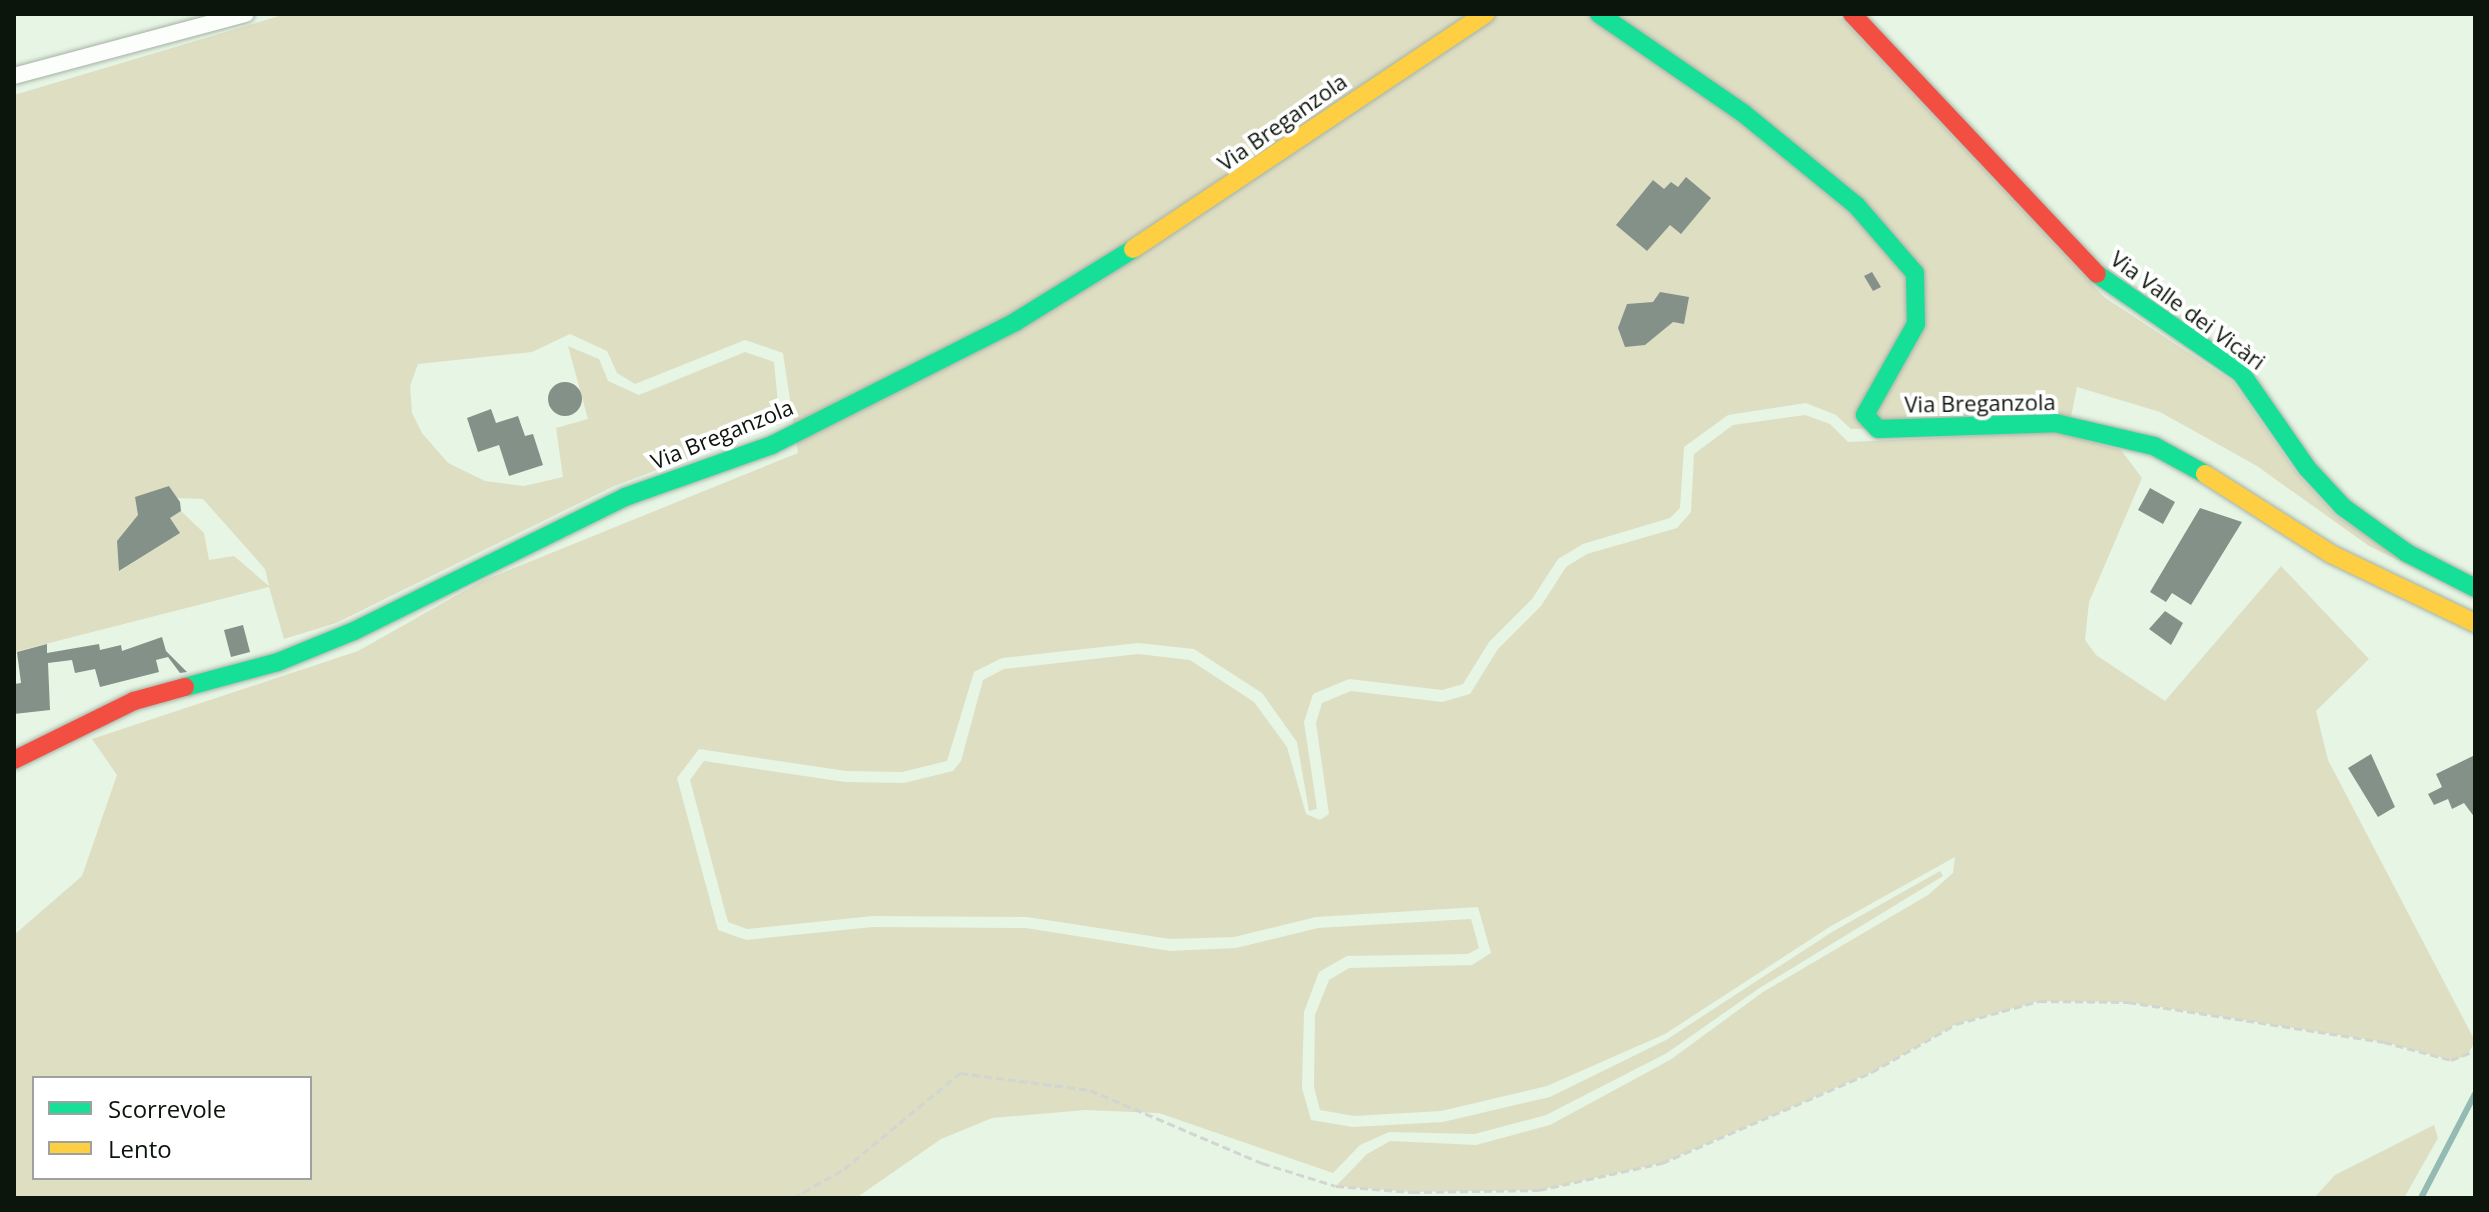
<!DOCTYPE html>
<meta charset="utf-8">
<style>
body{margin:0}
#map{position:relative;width:2489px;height:1212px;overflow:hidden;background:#e6f5e4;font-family:"Open Sans",sans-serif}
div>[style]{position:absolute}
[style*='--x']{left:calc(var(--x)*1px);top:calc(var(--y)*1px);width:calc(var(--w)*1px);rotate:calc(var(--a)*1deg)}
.green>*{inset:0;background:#dedec3}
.stream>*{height:6px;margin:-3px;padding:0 3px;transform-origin:3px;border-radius:3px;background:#95bab4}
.building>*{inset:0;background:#849188}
.round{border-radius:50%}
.path>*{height:3px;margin-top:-1.5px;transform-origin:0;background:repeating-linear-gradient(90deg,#d2d6d1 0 8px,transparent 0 12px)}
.roads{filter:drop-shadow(0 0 2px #a6b1a4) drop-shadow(0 0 2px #a6b1a4)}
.street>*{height:16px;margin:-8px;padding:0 8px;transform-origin:8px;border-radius:8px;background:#fbfefb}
.fast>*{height:18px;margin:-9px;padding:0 9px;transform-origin:9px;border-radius:9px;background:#16e098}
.slow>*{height:18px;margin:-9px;padding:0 9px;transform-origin:9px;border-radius:9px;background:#ffcf43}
.jam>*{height:18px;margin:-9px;padding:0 9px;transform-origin:9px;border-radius:9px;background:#f24e42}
span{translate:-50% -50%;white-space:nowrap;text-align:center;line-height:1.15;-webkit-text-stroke:8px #fff;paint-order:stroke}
.street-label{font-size:22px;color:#0c150c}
.frame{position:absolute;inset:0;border:16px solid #0c150c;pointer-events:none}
.legend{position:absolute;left:32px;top:1076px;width:280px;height:104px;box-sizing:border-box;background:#fff;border:2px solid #9ea19e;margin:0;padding:10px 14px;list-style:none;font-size:24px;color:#0c150c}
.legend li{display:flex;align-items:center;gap:16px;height:40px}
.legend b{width:40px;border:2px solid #9ea19e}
</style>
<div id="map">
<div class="green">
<i style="clip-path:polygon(evenodd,286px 14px,1837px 14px,2104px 297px,2233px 382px,2298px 475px,2336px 516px,2447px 584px,2369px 546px,2257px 466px,2160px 412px,2077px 387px,2070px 422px,1851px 429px,1836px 415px,1806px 403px,1728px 415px,1684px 447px,1680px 508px,1670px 518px,1583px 544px,1558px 559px,1532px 599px,1489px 642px,1463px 684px,1442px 690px,1349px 679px,1313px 694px,1304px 722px,1317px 809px,1309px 811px,1297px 742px,1262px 693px,1194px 649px,1138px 643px,1002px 658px,974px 672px,947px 761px,902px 772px,846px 771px,699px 749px,677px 778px,718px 930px,746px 940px,873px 927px,1026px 928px,1170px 951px,1236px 948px,1318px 928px,1471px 919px,1479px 948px,1468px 954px,1347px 956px,1319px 972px,1304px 1012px,1302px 1088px,1311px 1120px,1353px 1127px,1443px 1122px,1550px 1097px,1666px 1040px,1832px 932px,1940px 871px,1943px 876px,1761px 987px,1667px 1053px,1546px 1115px,1475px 1134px,1389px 1132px,1360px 1145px,1333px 1173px,1159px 1113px,1085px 1110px,992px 1118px,941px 1139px,856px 1198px,14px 1198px,14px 935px,82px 876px,117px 775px,92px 739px,358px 651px,482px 581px,798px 453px,783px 353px,745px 340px,635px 384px,617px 373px,607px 351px,570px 334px,532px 352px,418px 364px,410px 386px,412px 413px,422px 433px,448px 463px,485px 481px,524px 486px,563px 477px,556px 428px,588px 419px,568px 346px,599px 359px,608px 381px,639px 395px,745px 352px,774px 362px,780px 424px,614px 486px,336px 623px,284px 639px,269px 587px,14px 652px,14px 95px,286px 14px,169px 486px,177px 498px,203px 499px,265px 569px,269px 586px,234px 556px,209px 560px,204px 533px,181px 511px,170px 518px,179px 533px,120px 571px,117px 541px,169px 486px,286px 14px,34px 1078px,310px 1078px,310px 1178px,34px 1178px,34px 1078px)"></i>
<i style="clip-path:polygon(1805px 415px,1830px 424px,1848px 442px,2056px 432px,2121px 450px,2142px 478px,2089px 602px,2085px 640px,2096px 655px,2165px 701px,2281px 566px,2369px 659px,2316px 711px,2328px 760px,2475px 1041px,2467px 1056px,2451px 1060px,2384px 1042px,2128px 1002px,2039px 1001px,1956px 1024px,1872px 1072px,1662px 1163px,1539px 1190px,1412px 1192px,1336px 1186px,1367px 1154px,1390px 1141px,1476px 1145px,1550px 1125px,1670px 1060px,1763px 992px,1928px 895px,1953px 873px,1955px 857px,1831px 926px,1665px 1034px,1547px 1086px,1441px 1111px,1354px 1116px,1320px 1110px,1314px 1087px,1315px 1015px,1329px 980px,1349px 968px,1472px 965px,1491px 953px,1478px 907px,1316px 917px,1234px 937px,1170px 939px,1027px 917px,873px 916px,747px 929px,728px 922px,690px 780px,704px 761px,845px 782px,904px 783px,953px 771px,961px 761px,983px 680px,1004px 669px,1138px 654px,1190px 660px,1254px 702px,1287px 747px,1306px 814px,1320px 820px,1329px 814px,1316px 723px,1322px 703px,1351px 691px,1442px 702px,1470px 694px,1498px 649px,1541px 606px,1566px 567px,1587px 554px,1677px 528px,1691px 512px,1694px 454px,1733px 425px)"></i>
<i style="clip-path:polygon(2434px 1125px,2438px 1138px,2404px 1198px,2314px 1198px,2335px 1175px)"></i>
</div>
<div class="stream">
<i style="--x:2421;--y:1198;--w:117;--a:-62.6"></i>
</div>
<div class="building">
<i style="clip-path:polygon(1686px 177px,1711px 198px,1681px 234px,1670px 225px,1647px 251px,1616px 225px,1653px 180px,1664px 189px,1671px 182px,1678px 187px)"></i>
<i style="clip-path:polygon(1872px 272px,1881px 287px,1873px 291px,1864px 276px)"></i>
<i style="clip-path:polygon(1660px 292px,1689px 297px,1684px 324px,1673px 322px,1645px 345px,1625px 347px,1618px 328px,1627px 304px,1653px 302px)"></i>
<i class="round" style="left:548px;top:382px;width:34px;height:34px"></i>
<i style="clip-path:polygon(491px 409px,496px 423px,518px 416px,525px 436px,533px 434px,543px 465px,509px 476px,499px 445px,478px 452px,467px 418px)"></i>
<i style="clip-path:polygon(169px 486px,180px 502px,181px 511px,170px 518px,180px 533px,119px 571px,117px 541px,138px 515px,135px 497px)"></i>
<i style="clip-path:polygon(2150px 488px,2175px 502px,2163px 524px,2138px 510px)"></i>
<i style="clip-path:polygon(2200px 508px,2242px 522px,2191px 605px,2172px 593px,2166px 602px,2150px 592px)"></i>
<i style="clip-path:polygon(2165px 611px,2183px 623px,2171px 645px,2149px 629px)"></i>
<i style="clip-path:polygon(243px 625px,250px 652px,231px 657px,224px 630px)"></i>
<i style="clip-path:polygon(162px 637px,166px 651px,187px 672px,180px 673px,168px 657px,156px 660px,159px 672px,100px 687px,95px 669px,75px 673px,72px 660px,48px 663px,50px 710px,14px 714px,14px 684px,21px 683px,17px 652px,47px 644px,47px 653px,99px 644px,100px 650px,121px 645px,122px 651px)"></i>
<i style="clip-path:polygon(2371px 754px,2395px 807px,2378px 817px,2348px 768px)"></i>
<i style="clip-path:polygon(2475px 755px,2475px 818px,2464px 803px,2452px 809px,2448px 799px,2434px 805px,2428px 794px,2442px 787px,2436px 774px)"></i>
</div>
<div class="path">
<i style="--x:793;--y:1198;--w:59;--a:-29.6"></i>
<i style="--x:844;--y:1169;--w:151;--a:-39.6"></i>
<i style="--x:960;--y:1073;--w:131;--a:7.5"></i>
<i style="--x:1090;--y:1090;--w:187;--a:23"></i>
<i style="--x:1262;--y:1163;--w:77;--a:17.3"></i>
<i style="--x:1336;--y:1186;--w:76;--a:4.5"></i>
<i style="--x:1412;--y:1192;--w:127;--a:-0.9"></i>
<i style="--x:1539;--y:1190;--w:126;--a:-12.4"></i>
<i style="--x:1662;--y:1163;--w:229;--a:-23.4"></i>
<i style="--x:1872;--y:1072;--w:97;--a:-29.7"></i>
<i style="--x:1956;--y:1024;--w:86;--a:-15.5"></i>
<i style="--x:2039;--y:1001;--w:89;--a:0.6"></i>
<i style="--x:2128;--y:1002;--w:259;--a:8.9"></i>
<i style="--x:2384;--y:1042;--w:69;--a:15"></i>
<i style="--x:2451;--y:1060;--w:26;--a:-21"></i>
</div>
<div class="roads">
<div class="street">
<i style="--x:14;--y:76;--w:240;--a:-15"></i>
</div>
<div class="fast">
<i style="--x:1599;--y:14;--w:175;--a:34.5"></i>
<i style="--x:1743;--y:113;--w:146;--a:39.2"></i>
<i style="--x:1856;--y:205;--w:90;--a:49.1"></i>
<i style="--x:1915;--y:273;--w:51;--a:88.9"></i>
<i style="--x:1916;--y:324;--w:104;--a:119.3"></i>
<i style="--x:1865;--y:415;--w:19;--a:47"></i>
<i style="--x:1878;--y:429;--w:177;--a:-1.9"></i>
<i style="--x:2055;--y:423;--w:102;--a:13.1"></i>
<i style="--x:2154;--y:446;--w:58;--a:28.8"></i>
<i style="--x:2097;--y:274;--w:175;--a:34.5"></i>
<i style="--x:2241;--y:373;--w:116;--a:55.2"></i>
<i style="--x:2307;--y:468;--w:53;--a:47.3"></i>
<i style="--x:2343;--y:507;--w:79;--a:35.7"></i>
<i style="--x:2407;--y:553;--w:76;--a:27.2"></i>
<i style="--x:185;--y:687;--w:96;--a:-15"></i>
<i style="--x:278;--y:662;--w:82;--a:-22.2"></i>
<i style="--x:354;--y:631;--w:302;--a:-26.3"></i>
<i style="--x:625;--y:497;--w:156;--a:-19.5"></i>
<i style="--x:772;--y:445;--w:272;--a:-26.8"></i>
<i style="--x:1015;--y:322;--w:139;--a:-31.7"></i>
</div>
<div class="slow">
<i style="--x:1133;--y:249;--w:424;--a:-33.7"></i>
<i style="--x:2205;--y:474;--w:149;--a:32.4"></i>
<i style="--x:2331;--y:554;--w:160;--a:25.6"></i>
</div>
<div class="jam">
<i style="--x:1852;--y:14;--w:357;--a:46.7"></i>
<i style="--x:14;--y:760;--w:134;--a:-26.2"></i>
<i style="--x:134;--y:701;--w:53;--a:-15.4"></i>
</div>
</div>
<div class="street-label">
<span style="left:1282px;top:122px;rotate:-35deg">Via Breganzola</span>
<span style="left:2188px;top:310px;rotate:36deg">Via Valle dei Vicàri</span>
<span style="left:1980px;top:403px;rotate:-1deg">Via Breganzola</span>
<span style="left:722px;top:434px;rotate:-22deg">Via Breganzola</span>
</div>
<div class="frame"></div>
<ul class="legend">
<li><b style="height:10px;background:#16e098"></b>Scorrevole</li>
<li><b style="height:10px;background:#ffcf43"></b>Lento</li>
</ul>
</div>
